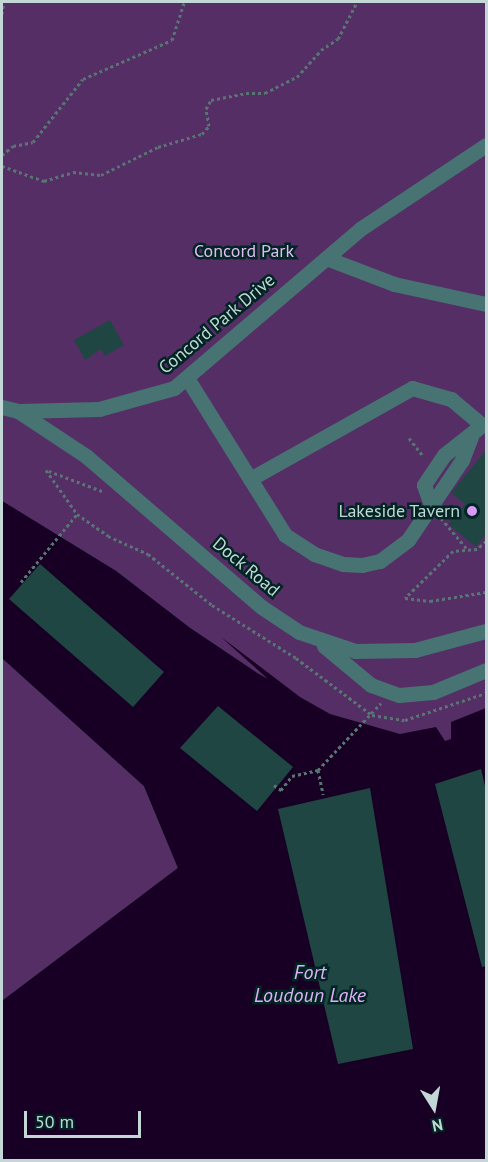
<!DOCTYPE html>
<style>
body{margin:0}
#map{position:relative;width:488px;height:1162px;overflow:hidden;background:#002523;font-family:"PT Sans",sans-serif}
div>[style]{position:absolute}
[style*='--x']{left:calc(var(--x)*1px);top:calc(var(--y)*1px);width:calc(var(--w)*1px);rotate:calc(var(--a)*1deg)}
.green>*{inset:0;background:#552e66}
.water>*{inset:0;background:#170023}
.building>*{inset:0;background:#204644}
.path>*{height:3px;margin-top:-1.5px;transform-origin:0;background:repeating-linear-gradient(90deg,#587574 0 3px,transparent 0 6px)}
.minor>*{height:15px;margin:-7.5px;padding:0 7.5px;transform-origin:7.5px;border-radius:7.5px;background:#477472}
.dots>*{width:16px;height:16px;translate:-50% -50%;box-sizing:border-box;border:3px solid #002523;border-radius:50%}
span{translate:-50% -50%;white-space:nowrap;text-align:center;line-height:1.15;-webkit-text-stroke:5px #002523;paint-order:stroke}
.park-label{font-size:18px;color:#e1bcf3}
.street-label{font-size:18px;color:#c3d7d6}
.poi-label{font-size:18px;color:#c3d7d6}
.right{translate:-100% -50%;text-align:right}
.water-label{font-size:20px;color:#e1b0f9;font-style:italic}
.frame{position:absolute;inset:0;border:3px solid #c3d7d6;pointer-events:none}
.north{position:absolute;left:404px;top:1078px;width:60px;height:60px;-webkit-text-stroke:4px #002523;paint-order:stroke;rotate:169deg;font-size:16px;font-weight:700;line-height:24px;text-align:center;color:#c3d7d6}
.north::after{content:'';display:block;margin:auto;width:21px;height:27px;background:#c3d7d6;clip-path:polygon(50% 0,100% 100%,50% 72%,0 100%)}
.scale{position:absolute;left:24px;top:1111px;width:117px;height:27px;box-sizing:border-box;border:3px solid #c3d7d6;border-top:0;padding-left:8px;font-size:18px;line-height:21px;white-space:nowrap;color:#c3d7d6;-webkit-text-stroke:4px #002523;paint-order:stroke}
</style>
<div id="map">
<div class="green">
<i style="clip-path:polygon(2px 2px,486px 2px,486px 735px,392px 753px,257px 673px,190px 628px,116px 571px,2px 501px)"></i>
<i style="clip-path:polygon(2px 658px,144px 786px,178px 868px,2px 1001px)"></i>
</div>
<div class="water">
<i style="clip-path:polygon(2px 501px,116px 571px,190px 628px,257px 673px,268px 679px,221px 637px,300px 697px,330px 714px,400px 734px,436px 727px,445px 741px,451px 739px,451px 722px,486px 708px,486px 1160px,2px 1160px,2px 1001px,178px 868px,144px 786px,2px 658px)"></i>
</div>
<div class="building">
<i style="clip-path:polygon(110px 320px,124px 345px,105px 356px,101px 349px,85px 360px,74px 340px)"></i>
<i style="clip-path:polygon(486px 450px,486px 534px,476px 547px,448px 524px,465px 504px,451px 493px)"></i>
<i style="clip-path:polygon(40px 564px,164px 672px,133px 707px,9px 599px)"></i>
<i style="clip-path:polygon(218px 706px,293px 767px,257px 811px,180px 748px)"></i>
<i style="clip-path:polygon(481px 769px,486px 790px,486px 966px,482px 967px,435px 784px)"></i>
<i style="clip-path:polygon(370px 788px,413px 1049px,338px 1064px,278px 809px)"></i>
</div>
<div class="path">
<i style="--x:2;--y:14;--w:12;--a:-81"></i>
<i style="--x:2;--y:155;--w:14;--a:-39"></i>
<i style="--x:13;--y:146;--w:20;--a:-11"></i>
<i style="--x:33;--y:142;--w:80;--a:-51.6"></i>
<i style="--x:83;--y:79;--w:97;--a:-23.7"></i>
<i style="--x:172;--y:40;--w:40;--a:-72"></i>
<i style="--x:2;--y:166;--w:45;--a:19.7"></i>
<i style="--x:44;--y:181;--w:30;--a:-17"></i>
<i style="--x:73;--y:172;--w:28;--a:6"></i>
<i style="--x:101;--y:175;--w:64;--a:-26.2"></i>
<i style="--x:158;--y:147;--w:46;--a:-16.5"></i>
<i style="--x:202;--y:134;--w:11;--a:-49"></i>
<i style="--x:209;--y:126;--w:17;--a:-100"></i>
<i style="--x:206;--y:109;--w:10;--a:-61"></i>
<i style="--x:211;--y:100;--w:36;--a:-11"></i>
<i style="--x:246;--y:93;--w:19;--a:0"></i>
<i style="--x:265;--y:93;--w:36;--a:-27"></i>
<i style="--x:297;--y:77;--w:36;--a:-48"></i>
<i style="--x:321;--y:50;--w:20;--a:-33"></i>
<i style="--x:338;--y:39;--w:42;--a:-62.8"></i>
<i style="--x:409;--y:438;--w:24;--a:52"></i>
<i style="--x:102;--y:491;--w:60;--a:-159.4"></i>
<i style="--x:46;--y:470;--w:54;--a:54.8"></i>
<i style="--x:77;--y:514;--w:38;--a:35"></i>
<i style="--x:108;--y:536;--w:44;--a:24.2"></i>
<i style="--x:148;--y:554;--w:82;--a:38.6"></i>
<i style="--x:212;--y:605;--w:99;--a:32.2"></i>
<i style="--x:296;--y:658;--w:95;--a:36.9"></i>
<i style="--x:372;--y:715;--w:33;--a:9"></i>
<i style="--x:405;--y:720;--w:85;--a:-18.4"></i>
<i style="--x:441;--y:518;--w:40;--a:50"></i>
<i style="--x:486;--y:541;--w:12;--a:138"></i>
<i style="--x:477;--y:549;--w:24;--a:175"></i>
<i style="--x:453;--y:551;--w:67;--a:135.6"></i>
<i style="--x:405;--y:598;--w:25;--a:7"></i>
<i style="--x:430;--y:601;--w:57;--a:-9.1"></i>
<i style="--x:21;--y:582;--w:88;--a:-50.5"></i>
<i style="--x:318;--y:770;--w:25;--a:78"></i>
<i style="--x:274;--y:785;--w:9;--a:36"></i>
<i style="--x:281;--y:790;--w:18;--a:-52"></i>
<i style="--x:292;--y:776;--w:27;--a:-13"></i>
<i style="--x:318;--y:770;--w:92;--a:-46.8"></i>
</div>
<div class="minor">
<i style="--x:326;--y:258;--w:73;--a:20.9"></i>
<i style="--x:394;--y:284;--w:94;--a:12.3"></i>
<i style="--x:187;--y:378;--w:185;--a:58"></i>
<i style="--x:285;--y:535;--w:35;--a:33"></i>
<i style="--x:314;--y:554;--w:31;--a:19"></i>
<i style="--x:343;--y:564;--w:19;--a:3"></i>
<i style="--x:362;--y:565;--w:18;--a:-13"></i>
<i style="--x:380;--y:561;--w:35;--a:-37"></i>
<i style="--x:408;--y:540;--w:97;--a:-56"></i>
<i style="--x:462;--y:460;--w:26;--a:-69"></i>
<i style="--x:2;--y:407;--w:16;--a:14"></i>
<i style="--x:18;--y:411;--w:81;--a:-1.4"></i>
<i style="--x:99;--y:409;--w:78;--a:-15.6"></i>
<i style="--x:174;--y:388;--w:245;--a:-40.5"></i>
<i style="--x:360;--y:229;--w:151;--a:-33.7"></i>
<i style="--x:18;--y:411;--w:82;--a:33.5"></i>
<i style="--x:86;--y:456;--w:233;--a:40.7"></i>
<i style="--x:263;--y:608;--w:43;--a:33.7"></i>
<i style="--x:299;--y:632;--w:59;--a:18.7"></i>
<i style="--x:355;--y:651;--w:60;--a:-1"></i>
<i style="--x:415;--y:650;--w:73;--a:-15"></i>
<i style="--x:250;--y:479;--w:186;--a:-29.3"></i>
<i style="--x:412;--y:388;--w:41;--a:15.8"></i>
<i style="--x:451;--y:399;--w:40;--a:40"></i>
<i style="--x:482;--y:425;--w:48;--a:141.7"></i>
<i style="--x:444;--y:455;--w:36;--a:124"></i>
<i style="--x:424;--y:485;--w:21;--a:71"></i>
<i style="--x:324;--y:646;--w:61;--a:39.7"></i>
<i style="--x:371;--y:685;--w:30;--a:20"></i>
<i style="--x:399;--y:695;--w:34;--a:-5"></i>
<i style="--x:433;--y:692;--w:57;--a:-22.5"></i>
</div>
<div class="dots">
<i style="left:472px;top:511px;background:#d99af7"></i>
</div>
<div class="park-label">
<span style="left:244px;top:251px">Concord Park</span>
</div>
<div class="street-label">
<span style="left:217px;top:324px;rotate:-40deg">Concord Park Drive</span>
<span style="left:246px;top:567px;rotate:40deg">Dock Road</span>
</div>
<div class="poi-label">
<span class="right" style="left:460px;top:511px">Lakeside Tavern</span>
</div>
<div class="water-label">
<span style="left:310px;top:984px">Fort<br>Loudoun Lake</span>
</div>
<div class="frame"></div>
<div class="north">N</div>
<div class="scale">50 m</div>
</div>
